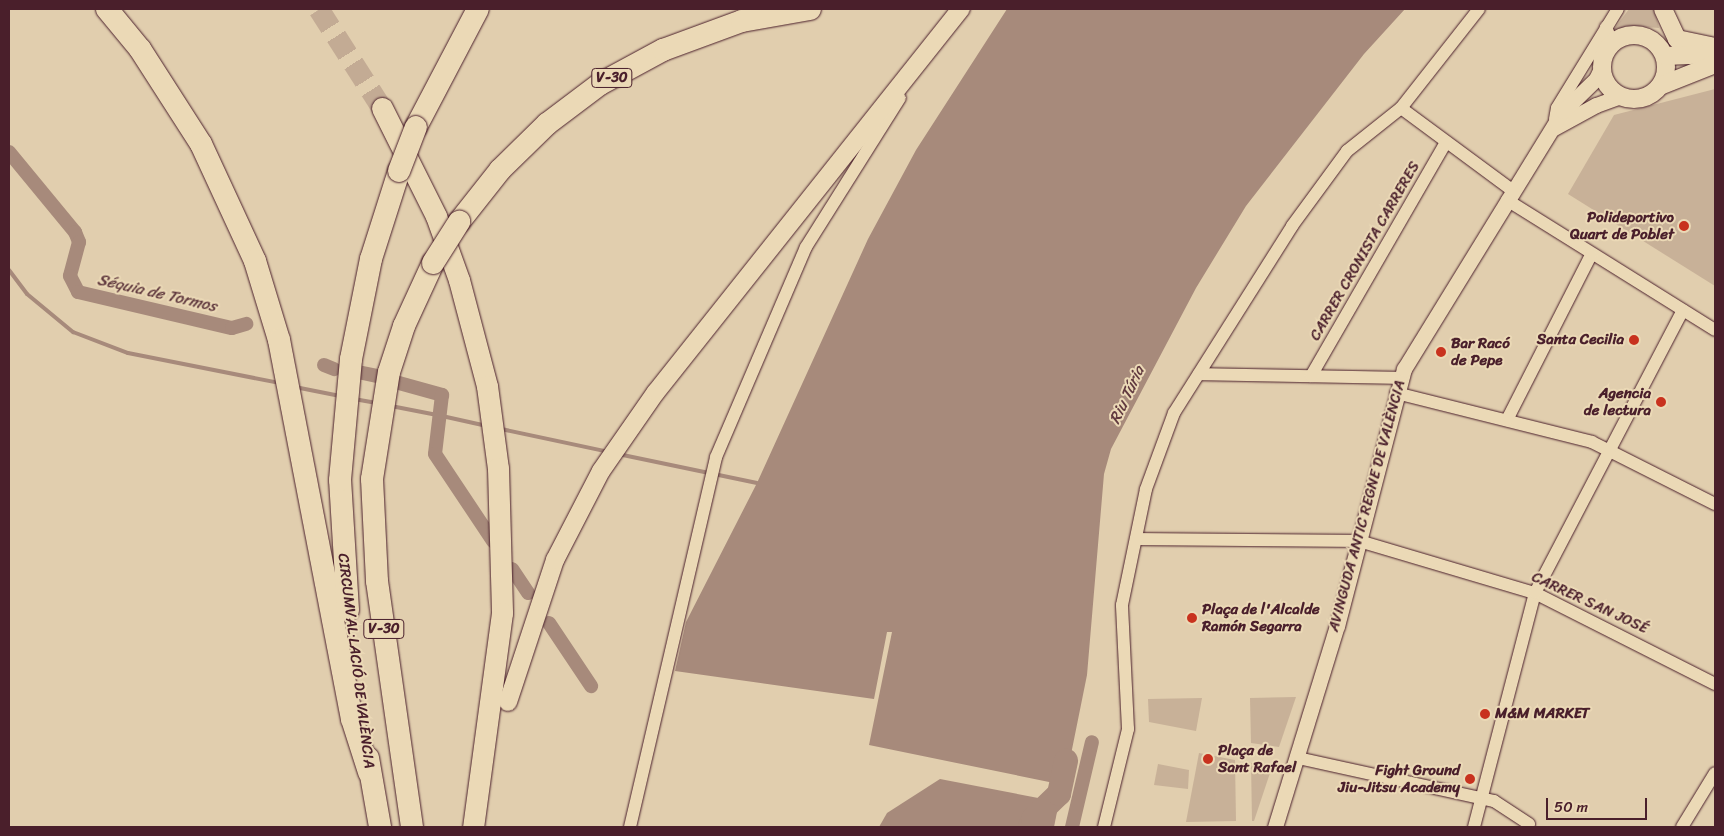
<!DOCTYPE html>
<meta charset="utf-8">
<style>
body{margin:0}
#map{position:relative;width:1724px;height:836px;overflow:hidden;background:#e1ceae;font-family:Sriracha,sans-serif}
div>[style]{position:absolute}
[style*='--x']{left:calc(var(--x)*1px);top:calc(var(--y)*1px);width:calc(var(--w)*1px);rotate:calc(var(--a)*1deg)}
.green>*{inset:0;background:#c8b198}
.water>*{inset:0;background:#a78a7b}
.stream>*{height:4px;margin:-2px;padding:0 2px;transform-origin:2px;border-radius:2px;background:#a78a7b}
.canal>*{height:14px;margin:-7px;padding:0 7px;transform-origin:7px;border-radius:7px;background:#a78a7b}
.river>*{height:24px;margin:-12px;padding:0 12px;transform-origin:12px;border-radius:12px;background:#a78a7b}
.trunk-tunnel>*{height:21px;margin-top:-10.5px;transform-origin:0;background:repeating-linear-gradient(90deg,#c3ab94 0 21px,transparent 0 32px)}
.roads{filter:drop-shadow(0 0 1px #4a1f2b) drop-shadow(0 0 1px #4a1f2b)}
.minor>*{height:12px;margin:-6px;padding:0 6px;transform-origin:6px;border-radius:6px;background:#ebd9b6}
.tertiary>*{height:15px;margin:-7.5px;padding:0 7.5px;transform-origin:7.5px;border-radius:7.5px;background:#ebd9b6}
.secondary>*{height:18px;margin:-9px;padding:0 9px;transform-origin:9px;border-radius:9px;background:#ebd9b6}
.secondary>.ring{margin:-9px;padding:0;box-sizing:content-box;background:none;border:18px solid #ebd9b6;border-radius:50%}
.trunk>*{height:21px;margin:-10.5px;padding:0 10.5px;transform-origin:10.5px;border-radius:10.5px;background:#ebd9b6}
.motorway>*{height:22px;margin:-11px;padding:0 11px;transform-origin:11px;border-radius:11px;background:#ebd9b6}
.bridges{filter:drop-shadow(0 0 1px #4a1f2b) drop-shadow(0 0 1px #4a1f2b)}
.motorway-bridge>*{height:22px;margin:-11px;padding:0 11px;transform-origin:11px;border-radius:11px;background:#ebd9b6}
.dots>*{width:14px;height:14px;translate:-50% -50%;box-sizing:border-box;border:2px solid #ebd9b6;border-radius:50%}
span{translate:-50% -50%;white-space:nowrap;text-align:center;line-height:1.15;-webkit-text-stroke:4px #ebd9b6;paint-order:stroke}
.shield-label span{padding:1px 4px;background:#ebd9b6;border:1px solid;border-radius:4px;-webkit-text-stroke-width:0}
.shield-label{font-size:14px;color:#4a1f2b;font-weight:700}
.poi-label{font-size:15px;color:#4a1f2b;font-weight:700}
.right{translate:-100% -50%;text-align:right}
.left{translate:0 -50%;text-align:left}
.street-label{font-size:15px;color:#4a1f2b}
.water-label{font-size:16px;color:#613a3f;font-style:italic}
.frame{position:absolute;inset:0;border:10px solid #4a1f2b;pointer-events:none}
.scale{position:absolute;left:1546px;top:798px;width:101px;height:22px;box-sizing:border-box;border:2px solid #4a1f2b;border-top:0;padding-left:6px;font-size:15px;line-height:18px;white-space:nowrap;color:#4a1f2b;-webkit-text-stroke:4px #ebd9b6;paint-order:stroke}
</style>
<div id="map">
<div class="green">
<i style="clip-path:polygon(1629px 9px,1654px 9px,1659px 28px,1632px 26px,1612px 32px)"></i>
<i style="clip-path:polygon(1715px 89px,1715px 286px,1568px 194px,1614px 115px)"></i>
<i style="clip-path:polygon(1296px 697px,1279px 747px,1251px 743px,1250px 698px)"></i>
<i style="clip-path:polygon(1202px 698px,1196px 731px,1149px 722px,1148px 699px)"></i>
<i style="clip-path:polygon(1199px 753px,1235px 760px,1236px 821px,1186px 822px)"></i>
<i style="clip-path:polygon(1251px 763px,1272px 767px,1254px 821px,1252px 821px)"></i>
<i style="clip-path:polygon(1158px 764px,1189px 770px,1188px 789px,1154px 785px)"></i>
</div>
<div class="water">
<i style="clip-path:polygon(1007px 9px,1405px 9px,1364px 54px,1246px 206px,1196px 288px,1111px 449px,1104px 474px,1087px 675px,1063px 794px,1056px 793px,1058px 780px,1054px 783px,869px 745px,892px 632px,887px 632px,874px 699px,675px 671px,686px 622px,757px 483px,868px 239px,916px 150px)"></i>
<i style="clip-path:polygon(940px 779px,1059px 802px,1054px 827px,879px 827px,887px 813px)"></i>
</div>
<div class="stream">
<i style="--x:9;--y:270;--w:30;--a:53"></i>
<i style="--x:27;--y:294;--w:60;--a:39.6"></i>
<i style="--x:73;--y:332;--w:59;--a:20.9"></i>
<i style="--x:128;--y:353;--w:154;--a:11.2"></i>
<i style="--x:295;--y:387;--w:46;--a:11.3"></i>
<i style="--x:354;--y:399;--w:23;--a:10"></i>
<i style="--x:391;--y:406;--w:47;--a:11.1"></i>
<i style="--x:442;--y:416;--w:46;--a:12.5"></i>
<i style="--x:501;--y:429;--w:110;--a:12"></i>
<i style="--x:618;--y:454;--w:142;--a:11.8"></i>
</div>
<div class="canal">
<i style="--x:9;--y:152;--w:104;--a:50.5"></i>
<i style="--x:75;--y:232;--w:11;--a:68"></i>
<i style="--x:79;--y:242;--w:35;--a:105"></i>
<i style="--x:70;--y:276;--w:18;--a:63"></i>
<i style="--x:78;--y:292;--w:158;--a:13.2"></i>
<i style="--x:232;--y:328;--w:15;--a:-16"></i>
<i style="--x:324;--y:365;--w:11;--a:22"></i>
<i style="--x:358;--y:372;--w:19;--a:12"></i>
<i style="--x:399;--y:383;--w:45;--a:15.6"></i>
<i style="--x:442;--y:395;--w:59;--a:96.8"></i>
<i style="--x:435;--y:454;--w:105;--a:56.3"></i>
<i style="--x:512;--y:569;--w:29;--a:56"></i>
<i style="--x:549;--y:623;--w:76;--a:56.3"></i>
<i style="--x:1072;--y:827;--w:87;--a:-76.8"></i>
</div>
<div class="river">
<i style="--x:1030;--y:827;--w:9;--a:-69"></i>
<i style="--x:1033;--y:819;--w:36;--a:-44"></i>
<i style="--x:1059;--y:794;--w:34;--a:-78"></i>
</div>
<div class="trunk-tunnel">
<i style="--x:319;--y:9;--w:117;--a:57.5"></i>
</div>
<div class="roads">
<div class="minor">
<i style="--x:1606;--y:27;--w:17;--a:69"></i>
<i style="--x:1401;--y:108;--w:139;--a:36.5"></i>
<i style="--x:1555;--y:119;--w:11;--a:-80"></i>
<i style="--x:1557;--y:108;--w:116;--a:-58.4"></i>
<i style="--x:1507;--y:200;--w:245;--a:32"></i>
<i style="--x:1199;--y:374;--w:201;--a:1.1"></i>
<i style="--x:1311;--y:376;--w:270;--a:-60"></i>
<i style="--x:1396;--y:393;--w:202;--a:14"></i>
<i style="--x:1592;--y:442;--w:138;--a:26.8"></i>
<i style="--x:1507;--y:420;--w:185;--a:-63"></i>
<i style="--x:1138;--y:539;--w:221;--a:0.5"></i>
<i style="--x:1359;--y:541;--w:184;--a:16.5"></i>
<i style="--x:1535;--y:593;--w:202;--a:26.8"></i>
<i style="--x:1298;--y:758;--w:201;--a:12.4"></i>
<i style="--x:1494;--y:801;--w:42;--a:33.3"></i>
<i style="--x:630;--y:827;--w:380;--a:-76.9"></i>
<i style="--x:716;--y:457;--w:228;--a:-66.8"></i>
<i style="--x:806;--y:247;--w:176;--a:-57.8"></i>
<i style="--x:1104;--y:827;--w:101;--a:-76.2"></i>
<i style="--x:1128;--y:729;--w:124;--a:-92.8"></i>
<i style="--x:1122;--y:605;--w:118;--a:-78.3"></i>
<i style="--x:1146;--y:489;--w:81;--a:-69.8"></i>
<i style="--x:1174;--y:413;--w:221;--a:-57.7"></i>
<i style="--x:1292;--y:226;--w:93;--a:-53.7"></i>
<i style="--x:1347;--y:151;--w:69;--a:-38.5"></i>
<i style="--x:1401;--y:108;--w:126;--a:-51.8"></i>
<i style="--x:1474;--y:827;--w:242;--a:-75.4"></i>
<i style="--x:1535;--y:593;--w:319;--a:-62.4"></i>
<i style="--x:1682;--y:827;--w:63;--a:-58.6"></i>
</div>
<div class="tertiary">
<i style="--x:1554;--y:128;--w:48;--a:-28.7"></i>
<i style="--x:1596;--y:105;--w:27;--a:-20"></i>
<i style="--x:1275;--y:827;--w:210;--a:-72.9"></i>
<i style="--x:1337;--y:626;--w:266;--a:-75.4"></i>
<i style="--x:1404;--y:369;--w:303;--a:-58.4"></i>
<i style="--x:1563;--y:111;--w:46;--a:-44.1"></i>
<i style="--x:1596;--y:79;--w:14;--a:-65"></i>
</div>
<div class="secondary">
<i style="--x:1663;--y:9;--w:33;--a:65"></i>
<i style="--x:1677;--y:39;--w:39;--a:12"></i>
<i class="ring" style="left:1602px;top:35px;width:46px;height:46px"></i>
<i style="--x:1665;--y:56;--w:50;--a:-2.3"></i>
<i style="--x:1660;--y:86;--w:59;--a:-21.8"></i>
<i style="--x:508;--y:702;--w:150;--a:-71.7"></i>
<i style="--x:555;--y:560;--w:100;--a:-62.7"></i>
<i style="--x:601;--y:471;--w:96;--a:-55.2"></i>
<i style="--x:656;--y:392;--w:490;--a:-51.5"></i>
</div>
<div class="trunk">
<i style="--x:382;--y:108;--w:121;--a:63.4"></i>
<i style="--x:436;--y:216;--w:68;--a:70.2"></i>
<i style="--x:459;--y:280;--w:110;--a:75.2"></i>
<i style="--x:487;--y:386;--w:83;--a:82.4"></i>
<i style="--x:498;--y:468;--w:145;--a:88.4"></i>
<i style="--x:502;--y:613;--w:216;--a:97.7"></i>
</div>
<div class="motorway">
<i style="--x:107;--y:9;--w:52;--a:50.5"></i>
<i style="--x:140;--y:49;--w:113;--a:57.3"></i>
<i style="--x:201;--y:144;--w:129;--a:65.2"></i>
<i style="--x:255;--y:261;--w:83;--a:73.1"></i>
<i style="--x:279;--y:340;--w:386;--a:79.1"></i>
<i style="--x:352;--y:719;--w:56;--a:72.2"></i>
<i style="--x:416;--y:127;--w:133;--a:-62.3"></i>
<i style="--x:459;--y:222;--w:66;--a:-51.7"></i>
<i style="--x:500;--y:170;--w:66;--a:-44.4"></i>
<i style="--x:547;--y:124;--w:66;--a:-37"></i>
<i style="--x:600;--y:84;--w:72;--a:-28.4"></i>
<i style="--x:663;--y:50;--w:84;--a:-20.2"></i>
<i style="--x:742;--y:21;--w:69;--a:-10"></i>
<i style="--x:348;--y:610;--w:130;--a:-93.5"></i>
<i style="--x:340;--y:480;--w:121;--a:-84.8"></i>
<i style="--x:351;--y:359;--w:102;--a:-78.7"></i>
<i style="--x:371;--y:259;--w:92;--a:-72.3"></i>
<i style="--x:368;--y:758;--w:70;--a:80.1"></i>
<i style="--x:412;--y:827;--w:248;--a:-98.1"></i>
<i style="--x:377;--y:581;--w:102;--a:-92.8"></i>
<i style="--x:372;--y:479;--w:108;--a:-81"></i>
<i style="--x:389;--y:372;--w:48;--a:-71.9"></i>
<i style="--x:404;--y:326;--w:69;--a:-65.3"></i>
</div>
</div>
<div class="bridges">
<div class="motorway-bridge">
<i style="--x:399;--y:171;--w:47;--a:-68.9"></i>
<i style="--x:433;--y:263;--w:49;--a:-57.6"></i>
</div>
</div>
<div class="dots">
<i style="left:1684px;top:226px;background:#c8321e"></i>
<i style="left:1634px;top:340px;background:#c8321e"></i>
<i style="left:1441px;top:352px;background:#c8321e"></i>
<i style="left:1661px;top:402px;background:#c8321e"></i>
<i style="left:1192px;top:618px;background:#c8321e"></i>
<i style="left:1485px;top:714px;background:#c8321e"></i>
<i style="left:1208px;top:759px;background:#c8321e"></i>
<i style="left:1470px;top:779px;background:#c8321e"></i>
</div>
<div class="shield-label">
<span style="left:612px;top:78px">V-30</span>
<span style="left:384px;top:629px">V-30</span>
</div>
<div class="poi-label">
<span class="right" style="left:1674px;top:226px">Polideportivo<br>Quart de Poblet</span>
<span class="right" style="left:1624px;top:340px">Santa Cecilia</span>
<span class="left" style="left:1451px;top:352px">Bar Racó<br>de Pepe</span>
<span class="right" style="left:1651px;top:402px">Agencia<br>de lectura</span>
<span class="left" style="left:1202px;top:618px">Plaça de l'Alcalde<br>Ramón Segarra</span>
<span class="left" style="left:1495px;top:714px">M&amp;M MARKET</span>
<span class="left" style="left:1218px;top:759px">Plaça de<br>Sant Rafael</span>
<span class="right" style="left:1460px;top:779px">Fight Ground<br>Jiu-Jitsu Academy</span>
</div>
<div class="street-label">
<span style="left:1365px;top:251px;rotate:-60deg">CARRER CRONISTA CARRERES</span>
<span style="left:1367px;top:506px;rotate:-75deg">AVINGUDA ANTIC REGNE DE VALÈNCIA</span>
<span style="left:1590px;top:603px;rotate:25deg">CARRER SAN JOSÉ</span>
<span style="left:356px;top:661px;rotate:83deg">CIRCUMVAL·LACIÓ DE VALÈNCIA</span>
</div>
<div class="water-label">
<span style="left:157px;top:293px;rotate:13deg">Séquia de Tormos</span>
<span style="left:1127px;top:395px;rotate:-65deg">Riu Túria</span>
</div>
<div class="frame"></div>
<div class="scale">50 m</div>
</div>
